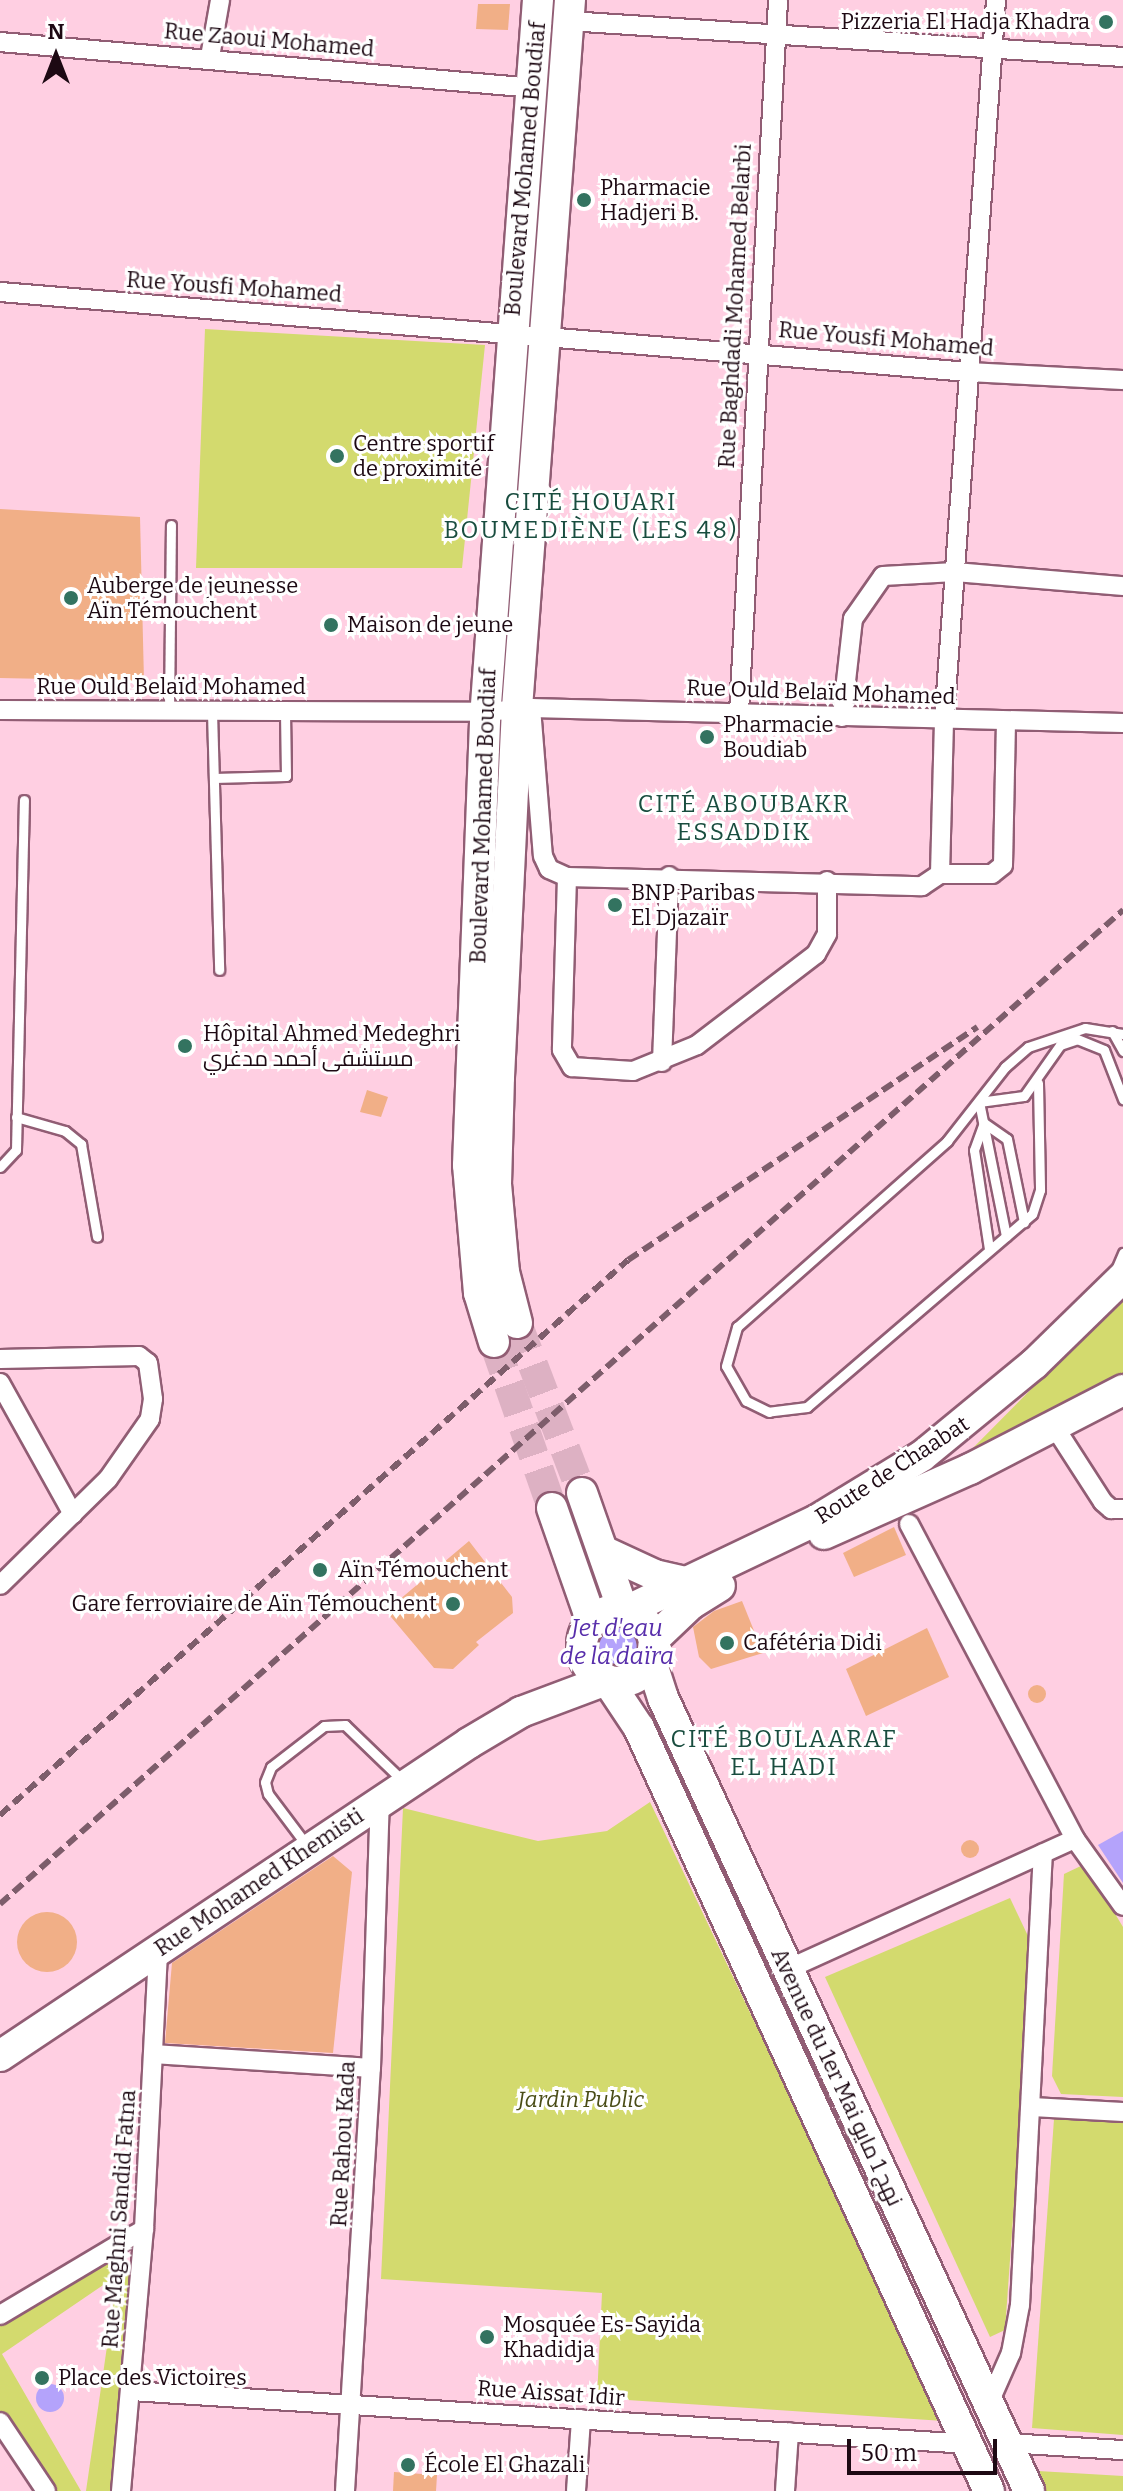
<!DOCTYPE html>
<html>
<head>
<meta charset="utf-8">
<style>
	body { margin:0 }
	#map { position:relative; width:1123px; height:2491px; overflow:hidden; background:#ffcfe2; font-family:Bitter,Cairo,serif }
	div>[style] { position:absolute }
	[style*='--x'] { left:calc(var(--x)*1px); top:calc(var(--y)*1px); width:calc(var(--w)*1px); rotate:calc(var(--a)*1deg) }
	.green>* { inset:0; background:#d3da6e }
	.water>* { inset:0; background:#b4a3fb }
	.round { border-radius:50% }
	.building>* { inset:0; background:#f1af87 }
	.primary-tunnel>* { height:30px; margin-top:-15px; transform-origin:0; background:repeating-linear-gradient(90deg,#ddb1c3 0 30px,transparent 0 45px) }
	.roads { filter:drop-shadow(2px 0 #915d74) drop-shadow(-2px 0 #915d74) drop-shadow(0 2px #915d74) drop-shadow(0 -2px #915d74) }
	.lane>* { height:9px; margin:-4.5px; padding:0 4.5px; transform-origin:4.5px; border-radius:4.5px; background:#fff }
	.street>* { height:18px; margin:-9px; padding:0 9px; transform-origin:9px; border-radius:9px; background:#fff }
	.primary>* { height:30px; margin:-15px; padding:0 15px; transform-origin:15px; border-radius:15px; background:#fff }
	.primary>.ring { margin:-15px; padding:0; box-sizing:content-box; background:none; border:30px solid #fff; border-radius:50% }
	.rail>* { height:6px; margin-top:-3px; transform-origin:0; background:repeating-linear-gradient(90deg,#7d5d6b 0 12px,transparent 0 18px) }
	.dots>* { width:22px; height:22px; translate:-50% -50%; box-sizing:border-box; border:4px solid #fff; border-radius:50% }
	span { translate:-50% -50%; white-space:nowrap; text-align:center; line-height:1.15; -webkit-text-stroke:6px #fff; paint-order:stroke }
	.poi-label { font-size:22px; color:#1d0913 }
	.right { translate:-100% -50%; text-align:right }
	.left { translate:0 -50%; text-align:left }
	.street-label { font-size:22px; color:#1d0913 }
	.park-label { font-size:22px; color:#4a4d17; font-style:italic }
	.neighbourhood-label { font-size:24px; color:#194d3f; letter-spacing:2px }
	.water-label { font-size:24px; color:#582eab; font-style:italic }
	.north { position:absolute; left:16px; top:16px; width:80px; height:80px; -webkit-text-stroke:6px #fff; paint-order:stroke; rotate:0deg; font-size:22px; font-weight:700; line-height:32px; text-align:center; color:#1d0913 }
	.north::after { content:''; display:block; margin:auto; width:28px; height:36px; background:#1d0913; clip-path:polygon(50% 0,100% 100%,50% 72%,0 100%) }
	.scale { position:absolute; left:847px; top:2439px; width:150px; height:36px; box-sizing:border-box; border:4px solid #1d0913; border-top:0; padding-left:10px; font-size:24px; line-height:28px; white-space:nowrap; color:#1d0913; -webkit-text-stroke:6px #fff; paint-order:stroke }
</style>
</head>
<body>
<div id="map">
	<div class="green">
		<i style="clip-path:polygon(205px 329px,485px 345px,462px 568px,196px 568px)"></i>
		<i style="clip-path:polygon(1123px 1292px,1123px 1376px,963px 1458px,1055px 1365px)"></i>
		<i style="clip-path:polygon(650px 1802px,944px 2421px,597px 2398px,602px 2293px,381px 2279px,403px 1808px,538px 1841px,607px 1831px)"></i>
		<i style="clip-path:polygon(1085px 1864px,1123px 1927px,1123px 2097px,1061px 2094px,1052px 2076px,1064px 1874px)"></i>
		<i style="clip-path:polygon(1010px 1898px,1028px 1936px,1021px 2105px,1005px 2330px,990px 2337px,825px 1977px)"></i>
		<i style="clip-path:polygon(1054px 2119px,1123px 2123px,1123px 2435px,1032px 2428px)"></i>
		<i style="clip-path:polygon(115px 2250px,119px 2255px,115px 2277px,2px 2354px,81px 2491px,54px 2491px,0 2412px,0 2320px)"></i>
		<i style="clip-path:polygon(120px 2257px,130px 2265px,114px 2491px,86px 2491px)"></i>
		<i style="clip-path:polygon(1038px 2471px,1123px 2476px,1123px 2491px,1035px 2491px)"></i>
	</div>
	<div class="water">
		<i class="round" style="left:591px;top:1616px;width:52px;height:52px"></i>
		<i style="clip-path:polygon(1123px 1831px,1123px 1883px,1098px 1845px)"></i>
		<i class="round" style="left:36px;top:2384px;width:28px;height:28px"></i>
	</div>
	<div class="building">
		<i style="clip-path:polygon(478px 4px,510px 4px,508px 30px,476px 29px)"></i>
		<i style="clip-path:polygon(0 509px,140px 517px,144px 681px,0 678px)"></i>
		<i style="clip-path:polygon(367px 1090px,388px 1097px,381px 1117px,360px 1112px)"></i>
		<i style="clip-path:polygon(894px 1527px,906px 1555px,854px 1577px,843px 1553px)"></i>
		<i style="clip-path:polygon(469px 1541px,512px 1597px,513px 1613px,476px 1642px,479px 1645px,453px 1669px,434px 1668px,386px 1611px)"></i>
		<i style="clip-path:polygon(742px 1601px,763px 1653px,711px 1669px,699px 1657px,693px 1627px,714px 1611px)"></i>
		<i style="clip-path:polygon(927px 1628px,949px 1677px,866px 1716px,846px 1669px)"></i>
		<i class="round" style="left:1028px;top:1685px;width:18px;height:18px"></i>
		<i class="round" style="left:961px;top:1840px;width:18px;height:18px"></i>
		<i style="clip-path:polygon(333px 1856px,352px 1872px,333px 2053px,165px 2043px,172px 1963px)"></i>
		<i class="round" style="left:17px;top:1912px;width:60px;height:60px"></i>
		<i style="clip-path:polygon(394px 2472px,437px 2475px,436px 2491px,393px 2491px)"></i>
	</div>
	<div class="primary-tunnel">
		<i style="--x:517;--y:1323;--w:182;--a:69.1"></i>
		<i style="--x:494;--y:1342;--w:176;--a:70.7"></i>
	</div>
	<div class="roads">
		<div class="lane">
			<i style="--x:169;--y:712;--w:187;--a:-89.4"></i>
			<i style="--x:212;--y:712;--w:258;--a:88.4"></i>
			<i style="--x:214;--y:778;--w:72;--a:-1.6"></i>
			<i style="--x:286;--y:776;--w:63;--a:-90.9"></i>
			<i style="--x:1112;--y:1031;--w:23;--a:61"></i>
			<i style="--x:1038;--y:1083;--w:107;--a:88.9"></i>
			<i style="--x:1040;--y:1190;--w:25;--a:108"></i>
			<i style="--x:1032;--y:1214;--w:296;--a:139.4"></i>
			<i style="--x:807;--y:1407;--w:38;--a:173"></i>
			<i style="--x:769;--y:1412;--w:25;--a:-154"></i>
			<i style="--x:746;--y:1401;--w:40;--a:-119.7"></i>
			<i style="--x:726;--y:1366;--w:41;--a:-74.2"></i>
			<i style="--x:737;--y:1327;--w:281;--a:-41.5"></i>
			<i style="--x:947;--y:1141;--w:94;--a:-51.9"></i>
			<i style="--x:1005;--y:1067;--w:30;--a:-41"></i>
			<i style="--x:1028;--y:1047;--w:60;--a:-18.4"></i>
			<i style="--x:1085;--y:1028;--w:38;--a:9"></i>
			<i style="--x:979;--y:1102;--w:45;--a:-7.6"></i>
			<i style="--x:1024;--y:1096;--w:62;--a:-54.8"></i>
			<i style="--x:1060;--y:1045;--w:18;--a:-19"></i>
			<i style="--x:1077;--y:1039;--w:29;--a:22"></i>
			<i style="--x:1104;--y:1050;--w:53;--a:68.8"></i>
			<i style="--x:979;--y:1102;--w:137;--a:78.6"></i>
			<i style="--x:16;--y:1117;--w:51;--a:15.9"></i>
			<i style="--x:65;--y:1131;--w:21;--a:39"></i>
			<i style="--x:81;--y:1144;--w:94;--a:80.2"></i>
			<i style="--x:0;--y:1167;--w:23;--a:-47"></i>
			<i style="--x:16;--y:1150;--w:350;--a:-88.7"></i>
			<i style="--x:989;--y:1249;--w:100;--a:-98.6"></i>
			<i style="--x:974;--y:1150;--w:29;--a:-70"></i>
			<i style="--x:984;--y:1123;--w:28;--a:35"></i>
			<i style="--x:1007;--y:1139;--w:85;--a:78.4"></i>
			<i style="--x:1115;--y:1272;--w:21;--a:-67"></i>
			<i style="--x:308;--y:1847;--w:66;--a:-127"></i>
			<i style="--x:268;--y:1794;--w:12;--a:-104"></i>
			<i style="--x:265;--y:1782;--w:16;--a:-68"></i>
			<i style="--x:271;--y:1767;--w:67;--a:-37.7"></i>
			<i style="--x:324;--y:1726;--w:21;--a:-3"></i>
			<i style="--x:345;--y:1725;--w:81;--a:44"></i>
		</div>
		<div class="street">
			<i style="--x:568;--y:21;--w:556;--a:3.71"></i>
			<i style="--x:0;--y:42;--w:536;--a:4.92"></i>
			<i style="--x:210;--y:57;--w:58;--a:-80"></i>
			<i style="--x:0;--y:292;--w:971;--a:4.72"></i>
			<i style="--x:968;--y:372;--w:155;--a:3"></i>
			<i style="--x:531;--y:708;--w:148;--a:85.4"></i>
			<i style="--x:543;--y:856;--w:14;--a:65"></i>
			<i style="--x:549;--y:869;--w:20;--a:24"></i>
			<i style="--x:567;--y:877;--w:173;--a:91.7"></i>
			<i style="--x:562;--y:1050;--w:20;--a:60"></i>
			<i style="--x:572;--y:1067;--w:61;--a:3.8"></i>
			<i style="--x:633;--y:1071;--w:69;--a:-22.1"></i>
			<i style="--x:697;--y:1045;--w:150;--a:-37.4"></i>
			<i style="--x:816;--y:954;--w:23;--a:-61"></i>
			<i style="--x:827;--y:934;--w:53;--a:-90"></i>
			<i style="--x:0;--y:710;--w:486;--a:0.2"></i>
			<i style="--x:486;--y:712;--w:45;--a:-5.1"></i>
			<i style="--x:531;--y:708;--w:592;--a:1.45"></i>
			<i style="--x:739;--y:712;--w:713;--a:-86.86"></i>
			<i style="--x:842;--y:717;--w:99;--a:-83.6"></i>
			<i style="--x:853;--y:619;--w:52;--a:-55.1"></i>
			<i style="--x:883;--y:576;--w:72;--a:-3.2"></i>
			<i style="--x:955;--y:572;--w:169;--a:4.8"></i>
			<i style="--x:940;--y:874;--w:152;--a:-88.5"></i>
			<i style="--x:944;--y:722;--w:724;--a:-85.88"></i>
			<i style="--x:567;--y:877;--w:355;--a:1.5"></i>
			<i style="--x:922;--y:886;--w:22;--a:-34"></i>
			<i style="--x:940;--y:874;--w:52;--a:0"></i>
			<i style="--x:992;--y:874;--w:14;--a:-39"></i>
			<i style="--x:1003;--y:865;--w:142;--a:-88.8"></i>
			<i style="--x:662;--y:1062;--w:186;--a:-87.8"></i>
			<i style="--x:0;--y:1359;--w:139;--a:-1.2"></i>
			<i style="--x:139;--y:1356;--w:11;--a:38"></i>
			<i style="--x:148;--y:1363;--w:36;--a:82"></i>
			<i style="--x:153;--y:1399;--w:20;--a:99"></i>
			<i style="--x:150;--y:1419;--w:73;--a:125"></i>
			<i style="--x:108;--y:1479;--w:151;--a:135.5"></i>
			<i style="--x:0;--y:1383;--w:150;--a:60.9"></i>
			<i style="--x:1054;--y:1426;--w:90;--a:57.2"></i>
			<i style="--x:1103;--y:1502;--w:11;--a:41"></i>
			<i style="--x:1111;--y:1509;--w:12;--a:0"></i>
			<i style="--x:909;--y:1524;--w:356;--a:62.2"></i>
			<i style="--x:1075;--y:1839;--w:82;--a:54.4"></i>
			<i style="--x:788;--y:1969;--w:315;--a:-24.4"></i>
			<i style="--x:154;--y:2054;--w:217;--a:3.7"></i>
			<i style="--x:1032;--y:2107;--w:91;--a:3.1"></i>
			<i style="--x:0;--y:2315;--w:168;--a:-30.8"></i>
			<i style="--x:131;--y:2391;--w:839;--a:3.62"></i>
			<i style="--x:989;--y:2403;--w:55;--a:-66.3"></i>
			<i style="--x:1011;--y:2353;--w:49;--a:-79.4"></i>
			<i style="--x:1020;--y:2305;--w:452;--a:-87.1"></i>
			<i style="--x:0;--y:2422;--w:83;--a:56.3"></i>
			<i style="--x:1007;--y:2443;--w:116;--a:3.5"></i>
			<i style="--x:121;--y:2491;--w:263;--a:-85"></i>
			<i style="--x:144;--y:2229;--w:279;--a:-87.1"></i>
			<i style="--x:345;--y:2491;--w:424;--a:-86.5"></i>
			<i style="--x:371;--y:2068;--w:268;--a:-88.1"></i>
			<i style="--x:576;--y:2491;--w:72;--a:-86"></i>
			<i style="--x:785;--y:2491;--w:59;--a:-86.1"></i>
		</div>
		<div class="primary">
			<i style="--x:517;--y:1323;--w:53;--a:-104.3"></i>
			<i style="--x:504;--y:1272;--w:88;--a:-95.2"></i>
			<i style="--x:496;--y:1184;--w:107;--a:-88.4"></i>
			<i style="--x:499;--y:1077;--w:369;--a:-87.2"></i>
			<i style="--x:517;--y:708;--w:710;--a:-85.72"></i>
			<i style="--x:494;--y:1342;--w:51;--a:-107"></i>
			<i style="--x:479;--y:1293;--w:128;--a:-94.9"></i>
			<i style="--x:468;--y:1165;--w:447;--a:-87.8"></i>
			<i style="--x:485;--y:718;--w:720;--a:-85.78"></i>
			<i style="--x:582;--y:1493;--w:124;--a:70.7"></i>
			<i style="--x:552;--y:1508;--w:121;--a:70.7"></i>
			<i style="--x:824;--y:1534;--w:160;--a:-24"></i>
			<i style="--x:970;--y:1469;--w:172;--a:-27.3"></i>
			<i style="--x:607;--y:1553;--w:53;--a:24.6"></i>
			<i style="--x:655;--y:1575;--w:35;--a:13"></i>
			<i class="ring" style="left:582px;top:1610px;width:42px;height:42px"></i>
			<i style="--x:626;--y:1611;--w:212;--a:-25.5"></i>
			<i style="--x:817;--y:1520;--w:123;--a:-31.4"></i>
			<i style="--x:922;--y:1456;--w:145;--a:-39.4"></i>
			<i style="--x:1034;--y:1364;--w:124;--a:-44.3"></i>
			<i style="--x:654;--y:1639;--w:51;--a:-43.4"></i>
			<i style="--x:691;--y:1604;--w:34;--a:-32"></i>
			<i style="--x:651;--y:1661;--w:39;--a:72"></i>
			<i style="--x:663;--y:1698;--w:873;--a:65.22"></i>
			<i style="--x:607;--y:1680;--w:58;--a:56.3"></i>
			<i style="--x:639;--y:1728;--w:839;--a:65.36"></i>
			<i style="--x:0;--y:2056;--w:564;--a:-33.72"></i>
			<i style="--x:469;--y:1743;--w:61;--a:-30.8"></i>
			<i style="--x:521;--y:1712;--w:91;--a:-20.6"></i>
		</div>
	</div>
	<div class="rail">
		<i style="--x:0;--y:1815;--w:838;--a:-41.47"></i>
		<i style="--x:628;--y:1260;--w:420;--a:-33.7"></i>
		<i style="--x:0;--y:1904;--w:1500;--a:-41.51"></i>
	</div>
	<div class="dots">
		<i style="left:1106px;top:22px;background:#337360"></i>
		<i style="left:584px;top:200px;background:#337360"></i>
		<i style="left:337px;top:456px;background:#337360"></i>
		<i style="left:71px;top:598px;background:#337360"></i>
		<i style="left:331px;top:625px;background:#337360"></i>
		<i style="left:707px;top:737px;background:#337360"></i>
		<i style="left:615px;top:905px;background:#337360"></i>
		<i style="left:185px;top:1046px;background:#337360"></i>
		<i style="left:320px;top:1570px;background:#337360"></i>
		<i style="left:453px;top:1604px;background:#337360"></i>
		<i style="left:727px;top:1643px;background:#337360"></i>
		<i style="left:487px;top:2337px;background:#337360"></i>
		<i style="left:42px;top:2378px;background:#337360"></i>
		<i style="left:408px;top:2465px;background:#337360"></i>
	</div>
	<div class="poi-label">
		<span class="right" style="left:1090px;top:22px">Pizzeria El Hadja Khadra</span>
		<span class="left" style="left:600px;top:200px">Pharmacie<br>Hadjeri B.</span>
		<span class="left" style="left:353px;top:456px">Centre sportif<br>de proximité</span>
		<span class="left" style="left:87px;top:598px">Auberge de jeunesse<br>Aïn Témouchent</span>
		<span class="left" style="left:347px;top:625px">Maison de jeune</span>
		<span class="left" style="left:723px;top:737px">Pharmacie<br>Boudiab</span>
		<span class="left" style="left:631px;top:905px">BNP Paribas<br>El Djazaïr</span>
		<span class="left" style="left:203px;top:1046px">Hôpital Ahmed Medeghri<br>مستشفى أحمد مدغري</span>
		<span class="left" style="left:338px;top:1570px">Aïn Témouchent</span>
		<span class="right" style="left:437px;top:1604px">Gare ferroviaire de Aïn Témouchent</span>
		<span class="left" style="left:743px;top:1643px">Cafétéria Didi</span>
		<span class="left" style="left:503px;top:2337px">Mosquée Es-Sayida<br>Khadidja</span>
		<span class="left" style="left:58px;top:2378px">Place des Victoires</span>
		<span class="left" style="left:424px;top:2465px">École El Ghazali</span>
	</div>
	<div class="street-label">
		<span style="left:269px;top:40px;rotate:5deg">Rue Zaoui Mohamed</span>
		<span style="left:525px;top:169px;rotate:-85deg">Boulevard Mohamed Boudiaf</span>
		<span style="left:234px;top:287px;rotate:4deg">Rue Yousfi Mohamed</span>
		<span style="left:735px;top:306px;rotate:-87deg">Rue Baghdadi Mohamed Belarbi</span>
		<span style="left:886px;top:339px;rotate:5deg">Rue Yousfi Mohamed</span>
		<span style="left:171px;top:687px">Rue Ould Belaïd Mohamed</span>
		<span style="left:821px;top:692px;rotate:2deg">Rue Ould Belaïd Mohamed</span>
		<span style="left:483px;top:816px;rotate:-88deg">Boulevard Mohamed Boudiaf</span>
		<span style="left:892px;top:1470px;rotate:-33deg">Route de Chaabat</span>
		<span style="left:259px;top:1882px;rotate:-34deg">Rue Mohamed Khemisti</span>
		<span style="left:837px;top:2077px;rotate:65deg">Avenue du 1er Mai نهج 1 مايو</span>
		<span style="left:343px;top:2144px;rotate:-87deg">Rue Rahou Kada</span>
		<span style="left:119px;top:2219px;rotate:-86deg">Rue Maghni Sandid Fatna</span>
		<span style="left:551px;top:2393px;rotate:4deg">Rue Aissat Idir</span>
	</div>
	<div class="park-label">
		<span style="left:581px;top:2100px">Jardin Public</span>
	</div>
	<div class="neighbourhood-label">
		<span style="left:591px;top:517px">CITÉ HOUARI<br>BOUMEDIÈNE (LES 48)</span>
		<span style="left:744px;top:819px">CITÉ ABOUBAKR<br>ESSADDIK</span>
		<span style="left:784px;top:1754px">CITÉ BOULAARAF<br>EL HADI</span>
	</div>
	<div class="water-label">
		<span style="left:617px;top:1643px">Jet d'eau<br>de la daïra</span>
	</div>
	<div class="north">N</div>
	<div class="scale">50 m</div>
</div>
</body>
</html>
